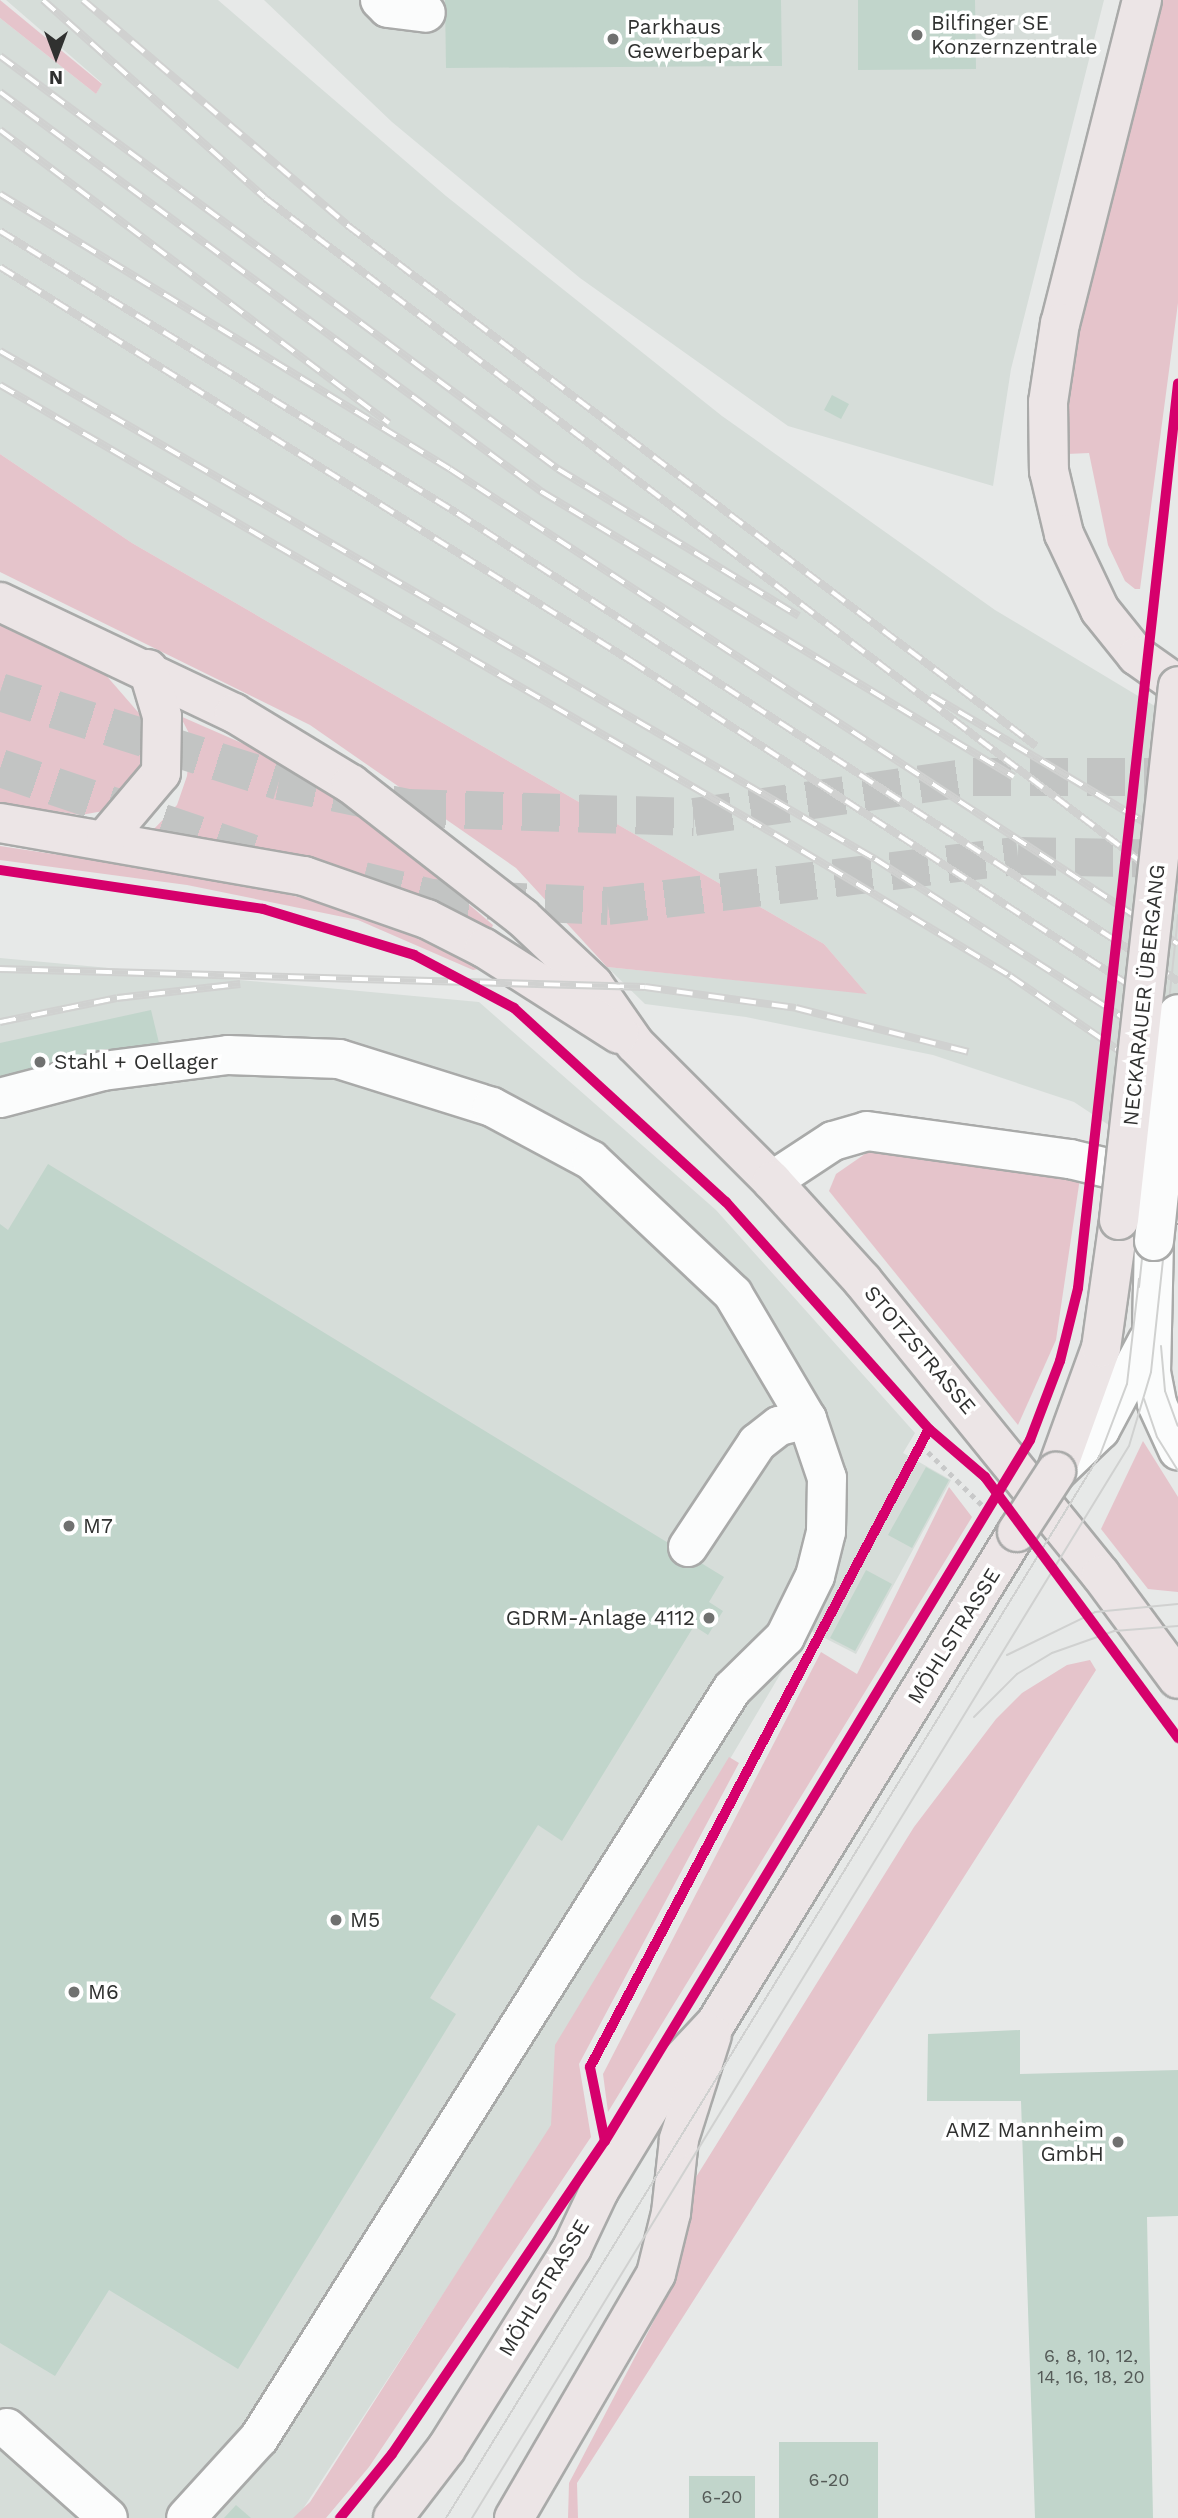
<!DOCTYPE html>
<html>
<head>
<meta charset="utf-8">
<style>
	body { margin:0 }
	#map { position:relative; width:1178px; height:2518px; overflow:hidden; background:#e7e9e8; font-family:"Work Sans",sans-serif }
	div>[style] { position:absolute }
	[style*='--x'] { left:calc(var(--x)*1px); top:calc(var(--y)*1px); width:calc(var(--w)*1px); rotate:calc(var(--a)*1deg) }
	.built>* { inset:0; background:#d6ddd9 }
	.green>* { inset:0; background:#e5c4cb }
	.building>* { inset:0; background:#c1d5cb }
	.major-tunnel>* { height:38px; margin-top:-19px; transform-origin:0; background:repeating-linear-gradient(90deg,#c2c4c3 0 38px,transparent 0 57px) }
	.path>* { height:4.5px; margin-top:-2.25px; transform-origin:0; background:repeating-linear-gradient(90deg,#c8c9c9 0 5px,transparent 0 10px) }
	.roads { filter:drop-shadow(2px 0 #a9aaa9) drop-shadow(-2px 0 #a9aaa9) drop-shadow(0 2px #a9aaa9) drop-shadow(0 -2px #a9aaa9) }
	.minor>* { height:38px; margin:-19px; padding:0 19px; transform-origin:19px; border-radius:19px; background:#fbfcfc }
	.major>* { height:38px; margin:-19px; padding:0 19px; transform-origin:19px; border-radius:19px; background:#ece5e6 }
	.tram>* { height:2px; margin:-1px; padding:0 1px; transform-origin:1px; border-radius:1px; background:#d0d1d0 }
	.rail>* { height:8px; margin-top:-4px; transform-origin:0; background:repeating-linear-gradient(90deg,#fff 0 16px,#d0d1d0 0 32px); box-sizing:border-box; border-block:2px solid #d0d1d0 }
	.bridges { filter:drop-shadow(2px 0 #a9aaa9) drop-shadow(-2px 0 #a9aaa9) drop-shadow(0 2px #a9aaa9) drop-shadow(0 -2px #a9aaa9) }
	.minor-bridge>* { height:38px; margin:-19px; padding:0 19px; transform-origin:19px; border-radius:19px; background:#fbfcfc }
	.major-bridge>* { height:38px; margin:-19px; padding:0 19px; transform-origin:19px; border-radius:19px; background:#ece5e6 }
	.cycleway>* { height:10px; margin:-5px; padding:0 5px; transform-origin:5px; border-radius:5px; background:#d6006c }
	.dots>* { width:19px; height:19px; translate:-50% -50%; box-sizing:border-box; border:4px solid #fff; border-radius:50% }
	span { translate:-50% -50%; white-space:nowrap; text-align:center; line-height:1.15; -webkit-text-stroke:7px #fff; paint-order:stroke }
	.number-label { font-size:18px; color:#545a57 }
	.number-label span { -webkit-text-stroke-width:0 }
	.poi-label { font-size:21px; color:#303130 }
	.left { translate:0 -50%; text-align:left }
	.right { translate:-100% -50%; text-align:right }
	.street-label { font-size:21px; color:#303130 }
	.north { position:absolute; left:21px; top:21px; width:70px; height:70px; -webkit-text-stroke:5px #fff; paint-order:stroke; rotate:180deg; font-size:19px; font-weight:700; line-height:28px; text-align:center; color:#303130 }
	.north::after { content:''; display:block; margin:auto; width:24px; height:32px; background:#303130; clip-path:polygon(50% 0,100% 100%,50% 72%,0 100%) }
</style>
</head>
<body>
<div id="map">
	<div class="built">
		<i style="clip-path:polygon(6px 0,218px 0,446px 196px,722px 416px,995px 610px,1178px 720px,1178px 1171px,1074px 1102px,933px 1055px,746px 1017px,645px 1004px,607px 967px,866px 993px,824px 944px,132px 543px,0 454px,0 18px,96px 94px,102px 83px)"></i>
		<i style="clip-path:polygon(264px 0,1104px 0,1011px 369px,993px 486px,788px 426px,580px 278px,392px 122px)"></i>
		<i style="clip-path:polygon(0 958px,479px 1002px,716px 1210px,915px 1433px,903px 1453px,951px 1480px,856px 1654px,807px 1629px,560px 2046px,553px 2126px,297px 2518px,0 2518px)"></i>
	</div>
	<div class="green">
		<i style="clip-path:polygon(0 0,102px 84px,96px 94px,0 18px)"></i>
		<i style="clip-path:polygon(1160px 0,1178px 0,1178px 303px,1140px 589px,1135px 589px,1125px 581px,1108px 545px,1089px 453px,1067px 454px,1066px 430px,1077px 333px)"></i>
		<i style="clip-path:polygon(0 454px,132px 543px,824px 944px,867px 994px,607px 967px,516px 868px,310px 725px,0 572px)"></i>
		<i style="clip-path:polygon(0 621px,98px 666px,144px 719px,148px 752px,136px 784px,109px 810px,81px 815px,0 803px)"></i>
		<i style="clip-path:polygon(180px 716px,283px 761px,397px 843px,493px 925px,491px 930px,399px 887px,297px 856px,152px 831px,177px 805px,187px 776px,191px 737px)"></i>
		<i style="clip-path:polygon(0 846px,238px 882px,322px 903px,405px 928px,489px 967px,473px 970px,358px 920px,187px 885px,0 860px)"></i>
		<i style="clip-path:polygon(875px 1147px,1080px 1178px,1056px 1340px,1018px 1425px,829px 1191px,836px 1174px)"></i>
		<i style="clip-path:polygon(1143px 1441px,1178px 1497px,1178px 1592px,1148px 1589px,1101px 1529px)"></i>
		<i style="clip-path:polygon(949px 1487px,972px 1517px,608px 2112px,603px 2074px,821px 1652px,857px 1674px)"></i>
		<i style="clip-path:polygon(1090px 1660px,1096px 1670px,577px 2483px,578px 2518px,568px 2518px,569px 2483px,669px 2292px,688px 2190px,914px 1827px,996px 1719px,1022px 1693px,1067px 1665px)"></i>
		<i style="clip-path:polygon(729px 1757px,739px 1763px,579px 2064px,591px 2137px,369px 2467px,326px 2518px,293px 2518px,310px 2502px,551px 2125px,555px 2045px)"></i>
	</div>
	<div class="building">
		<i style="clip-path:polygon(445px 0,781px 0,782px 66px,446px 68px)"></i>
		<i style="clip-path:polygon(858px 0,975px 0,976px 69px,858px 70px)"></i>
		<i style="clip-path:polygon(832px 395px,849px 404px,841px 419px,824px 410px)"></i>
		<i style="clip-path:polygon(151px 1010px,159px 1043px,0 1080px,0 1043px)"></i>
		<i style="clip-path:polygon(48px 1164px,724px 1577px,709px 1602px,723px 1611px,708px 1635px,694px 1626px,562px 1841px,538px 1825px,430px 1998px,456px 2014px,238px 2369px,109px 2290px,55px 2376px,0 2343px,0 1224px,8px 1230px)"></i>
		<i style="clip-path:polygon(926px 1467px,949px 1480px,912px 1548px,888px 1535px)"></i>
		<i style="clip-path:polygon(866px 1570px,892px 1584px,855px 1651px,830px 1638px)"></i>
		<i style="clip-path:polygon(1020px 2030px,1020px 2074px,1178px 2070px,1178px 2216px,1147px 2217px,1153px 2518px,1035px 2518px,1021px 2101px,927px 2101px,928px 2034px)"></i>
		<i style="clip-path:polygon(779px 2442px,878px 2442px,878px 2518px,779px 2518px)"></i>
		<i style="clip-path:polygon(689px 2476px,755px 2476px,755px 2518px,689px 2518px)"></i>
		<i style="clip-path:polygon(236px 2505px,251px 2518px,224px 2518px)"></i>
	</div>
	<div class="major-tunnel">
		<i style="--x:0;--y:692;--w:293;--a:17.7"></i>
		<i style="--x:279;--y:781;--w:132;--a:11.8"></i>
		<i style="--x:408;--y:808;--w:286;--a:1.8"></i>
		<i style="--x:694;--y:817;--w:282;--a:-8.2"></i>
		<i style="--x:973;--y:777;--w:205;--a:0"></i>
		<i style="--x:0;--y:768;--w:278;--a:18.7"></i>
		<i style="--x:363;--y:881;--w:70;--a:14"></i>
		<i style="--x:431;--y:898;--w:177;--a:2.6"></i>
		<i style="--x:608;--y:906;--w:413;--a:-7"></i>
		<i style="--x:1018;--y:856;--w:160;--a:1.1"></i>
	</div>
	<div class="path">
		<i style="--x:921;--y:1445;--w:87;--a:44.5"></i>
	</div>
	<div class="roads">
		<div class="minor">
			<i style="--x:380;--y:0;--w:11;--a:45"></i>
			<i style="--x:388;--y:8;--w:38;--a:7"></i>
			<i style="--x:0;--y:1098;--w:106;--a:-14.7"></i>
			<i style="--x:103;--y:1071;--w:126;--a:-7.3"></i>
			<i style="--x:228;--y:1055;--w:111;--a:2.1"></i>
			<i style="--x:339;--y:1059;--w:160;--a:17.4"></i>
			<i style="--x:492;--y:1107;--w:112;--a:28.2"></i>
			<i style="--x:591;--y:1160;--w:195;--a:43.3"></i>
			<i style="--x:733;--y:1294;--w:145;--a:59.4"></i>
			<i style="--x:807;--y:1419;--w:62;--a:71.3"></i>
			<i style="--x:827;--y:1478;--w:54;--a:91.1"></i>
			<i style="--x:826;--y:1532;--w:45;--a:104"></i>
			<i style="--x:815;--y:1576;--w:68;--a:116.2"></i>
			<i style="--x:785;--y:1637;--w:74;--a:135.5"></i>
			<i style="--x:732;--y:1689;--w:886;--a:122.27"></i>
			<i style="--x:259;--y:2438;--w:108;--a:132.4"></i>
			<i style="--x:772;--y:1181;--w:73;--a:-33.3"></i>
			<i style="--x:833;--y:1141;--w:35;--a:-16"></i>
			<i style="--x:867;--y:1131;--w:205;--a:7.9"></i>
			<i style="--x:1070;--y:1159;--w:68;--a:13.6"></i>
			<i style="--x:1136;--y:1175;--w:51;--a:34.6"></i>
			<i style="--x:1154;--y:1241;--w:131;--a:91.3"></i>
			<i style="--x:1151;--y:1372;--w:33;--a:79"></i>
			<i style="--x:1157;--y:1404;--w:51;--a:65.5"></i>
			<i style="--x:1056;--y:1472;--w:61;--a:-43.7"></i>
			<i style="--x:1100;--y:1430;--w:100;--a:-61.9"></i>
			<i style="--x:688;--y:1547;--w:125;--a:-56.4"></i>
			<i style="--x:757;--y:1443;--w:28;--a:-38"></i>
			<i style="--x:779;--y:1426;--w:29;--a:-14"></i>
			<i style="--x:7;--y:2428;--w:135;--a:41.7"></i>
		</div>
		<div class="major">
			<i style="--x:1142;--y:0;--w:333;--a:104.2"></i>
			<i style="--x:1060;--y:323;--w:80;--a:98.6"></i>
			<i style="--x:1048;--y:402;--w:69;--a:89.2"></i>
			<i style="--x:1049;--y:471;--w:65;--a:76.6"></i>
			<i style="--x:1064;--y:534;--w:84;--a:64.7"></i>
			<i style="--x:1100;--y:610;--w:59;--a:51.2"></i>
			<i style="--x:1137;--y:656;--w:50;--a:35.3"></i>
			<i style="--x:0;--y:602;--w:259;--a:25.4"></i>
			<i style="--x:234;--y:713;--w:137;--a:31.3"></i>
			<i style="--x:351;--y:784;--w:217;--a:37.9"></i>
			<i style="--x:522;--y:917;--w:98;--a:43.3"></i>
			<i style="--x:593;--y:984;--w:73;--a:55"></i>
			<i style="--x:635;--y:1044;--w:194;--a:45"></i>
			<i style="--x:772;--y:1181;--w:134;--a:47.7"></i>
			<i style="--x:862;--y:1280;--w:380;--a:51"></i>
			<i style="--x:1101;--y:1575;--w:129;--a:53.5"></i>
			<i style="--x:0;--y:823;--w:309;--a:9.9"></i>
			<i style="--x:304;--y:876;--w:130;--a:19.3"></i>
			<i style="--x:427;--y:919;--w:64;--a:27"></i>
			<i style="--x:484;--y:948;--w:160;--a:32.5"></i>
			<i style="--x:106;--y:838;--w:85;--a:-49.8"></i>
			<i style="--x:161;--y:773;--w:57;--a:-89"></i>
			<i style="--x:162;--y:716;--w:49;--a:-106.6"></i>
			<i style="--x:1056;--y:1472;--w:132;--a:-70.1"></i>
			<i style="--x:1101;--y:1348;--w:129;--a:-82"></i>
			<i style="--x:393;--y:2518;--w:87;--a:-52.5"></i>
			<i style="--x:446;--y:2449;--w:237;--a:-57.9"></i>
			<i style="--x:572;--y:2248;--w:63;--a:-64.7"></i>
			<i style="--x:599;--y:2191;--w:143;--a:-58.8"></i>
			<i style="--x:673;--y:2069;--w:63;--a:-46.9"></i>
			<i style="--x:716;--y:2023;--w:576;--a:-58.49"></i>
			<i style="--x:514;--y:2518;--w:282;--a:-59.8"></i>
			<i style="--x:656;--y:2274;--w:63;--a:-76.2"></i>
			<i style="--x:671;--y:2213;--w:74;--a:-83.8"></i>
			<i style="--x:679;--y:2139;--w:109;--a:-72.4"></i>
		</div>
	</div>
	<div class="tram">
		<i style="--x:1139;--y:1287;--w:374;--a:-84"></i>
		<i style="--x:1161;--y:1346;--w:45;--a:84.9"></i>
		<i style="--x:1165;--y:1391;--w:37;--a:70"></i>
		<i style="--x:1144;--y:1399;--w:40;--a:71.1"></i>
		<i style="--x:1157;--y:1437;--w:40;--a:58"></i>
		<i style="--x:1007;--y:1655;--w:98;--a:-26"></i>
		<i style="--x:1095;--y:1612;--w:83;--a:-5.5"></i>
		<i style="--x:974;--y:1717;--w:61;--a:-45"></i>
		<i style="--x:1017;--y:1674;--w:41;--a:-31"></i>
		<i style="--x:1052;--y:1653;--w:66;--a:-19.5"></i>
		<i style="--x:1114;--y:1631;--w:64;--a:-4.5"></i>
		<i style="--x:446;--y:2518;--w:1248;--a:-58.4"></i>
		<i style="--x:1100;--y:1455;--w:76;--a:-69.2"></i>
		<i style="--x:1127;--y:1384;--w:106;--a:-83.5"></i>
		<i style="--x:472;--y:2518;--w:1257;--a:-58.5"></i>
		<i style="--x:1129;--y:1446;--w:77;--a:-73.4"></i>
		<i style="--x:1151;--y:1372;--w:254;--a:-83.9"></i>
	</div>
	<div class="rail">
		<i style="--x:43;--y:0;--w:297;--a:41.7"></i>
		<i style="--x:265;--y:198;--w:1146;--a:37.16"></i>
		<i style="--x:83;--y:0;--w:347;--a:40.4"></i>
		<i style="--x:347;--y:225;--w:864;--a:37.1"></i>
		<i style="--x:0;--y:56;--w:694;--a:36.51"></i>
		<i style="--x:558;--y:469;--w:282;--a:31.4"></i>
		<i style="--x:0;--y:92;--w:674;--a:36.43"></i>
		<i style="--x:542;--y:492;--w:551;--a:31.12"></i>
		<i style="--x:0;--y:130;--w:487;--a:37"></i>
		<i style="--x:0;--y:194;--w:527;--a:31.43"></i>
		<i style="--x:450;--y:469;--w:869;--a:33.12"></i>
		<i style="--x:0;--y:231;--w:537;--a:31.68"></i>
		<i style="--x:457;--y:513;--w:860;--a:32.99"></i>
		<i style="--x:0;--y:267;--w:744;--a:31.98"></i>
		<i style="--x:631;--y:661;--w:653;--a:33.06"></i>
		<i style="--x:0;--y:351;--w:1012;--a:30.14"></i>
		<i style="--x:875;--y:859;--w:360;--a:32.6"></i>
		<i style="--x:0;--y:385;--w:895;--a:30.12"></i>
		<i style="--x:774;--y:834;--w:275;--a:31"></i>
		<i style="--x:1010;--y:976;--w:204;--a:34.4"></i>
		<i style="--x:931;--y:695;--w:287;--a:30.8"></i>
		<i style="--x:1143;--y:853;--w:41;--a:32.2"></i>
		<i style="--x:0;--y:969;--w:645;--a:1.6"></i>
		<i style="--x:645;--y:987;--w:152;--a:7.9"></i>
		<i style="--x:796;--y:1008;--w:178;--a:14.3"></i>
		<i style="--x:0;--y:1022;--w:119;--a:-11.6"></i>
		<i style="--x:117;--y:998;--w:124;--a:-6.5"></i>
	</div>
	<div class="bridges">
		<div class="minor-bridge">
			<i style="--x:1154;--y:1241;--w:228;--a:-84"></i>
		</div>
		<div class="major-bridge">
			<i style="--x:1119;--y:1220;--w:537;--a:-83.7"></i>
			<i style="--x:1017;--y:1532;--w:72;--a:-57"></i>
		</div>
	</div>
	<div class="cycleway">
		<i style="--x:0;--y:870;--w:266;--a:8.4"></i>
		<i style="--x:263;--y:909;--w:158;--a:16.9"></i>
		<i style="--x:414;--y:955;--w:113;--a:27.9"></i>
		<i style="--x:514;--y:1008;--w:287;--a:42.5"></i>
		<i style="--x:726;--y:1202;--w:305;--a:48.2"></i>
		<i style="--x:929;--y:1429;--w:74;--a:40.6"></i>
		<i style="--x:985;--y:1477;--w:325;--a:53.5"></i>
		<i style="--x:605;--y:2141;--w:76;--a:-101.5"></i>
		<i style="--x:590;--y:2067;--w:722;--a:-62.02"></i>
		<i style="--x:340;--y:2518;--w:82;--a:-50.9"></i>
		<i style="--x:392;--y:2454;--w:379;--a:-55.8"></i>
		<i style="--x:605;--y:2141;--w:820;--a:-58.77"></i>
		<i style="--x:1030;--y:1440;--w:85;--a:-69.2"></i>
		<i style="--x:1060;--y:1361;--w:75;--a:-76.1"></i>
		<i style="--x:1078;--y:1288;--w:910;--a:-83.69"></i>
	</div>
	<div class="dots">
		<i style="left:917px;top:35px;background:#707170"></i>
		<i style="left:613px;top:39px;background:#707170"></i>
		<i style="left:40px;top:1062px;background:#707170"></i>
		<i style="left:69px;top:1526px;background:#707170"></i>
		<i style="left:709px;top:1618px;background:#707170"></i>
		<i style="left:336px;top:1920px;background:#707170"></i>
		<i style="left:74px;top:1992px;background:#707170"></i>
		<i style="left:1118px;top:2142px;background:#707170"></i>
	</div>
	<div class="number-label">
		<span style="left:1091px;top:2367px">6, 8, 10, 12,<br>14, 16, 18, 20</span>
		<span style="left:829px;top:2480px">6-20</span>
		<span style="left:722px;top:2497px">6-20</span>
	</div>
	<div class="poi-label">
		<span class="left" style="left:931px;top:35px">Bilfinger SE<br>Konzernzentrale</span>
		<span class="left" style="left:627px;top:39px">Parkhaus<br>Gewerbepark</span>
		<span class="left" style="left:54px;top:1062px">Stahl + Oellager</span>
		<span class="left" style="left:83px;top:1526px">M7</span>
		<span class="right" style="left:695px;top:1618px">GDRM-Anlage 4112</span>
		<span class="left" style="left:350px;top:1920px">M5</span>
		<span class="left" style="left:88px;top:1992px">M6</span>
		<span class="right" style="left:1104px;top:2142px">AMZ Mannheim<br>GmbH</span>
	</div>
	<div class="street-label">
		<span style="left:1144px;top:995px;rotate:-84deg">NECKARAUER ÜBERGANG</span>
		<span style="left:920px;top:1350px;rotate:50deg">STOTZSTRASSE</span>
		<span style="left:954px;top:1636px;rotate:-58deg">MÖHLSTRASSE</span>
		<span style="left:544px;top:2288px;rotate:-59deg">MÖHLSTRASSE</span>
	</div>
	<div class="north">N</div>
</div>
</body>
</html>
